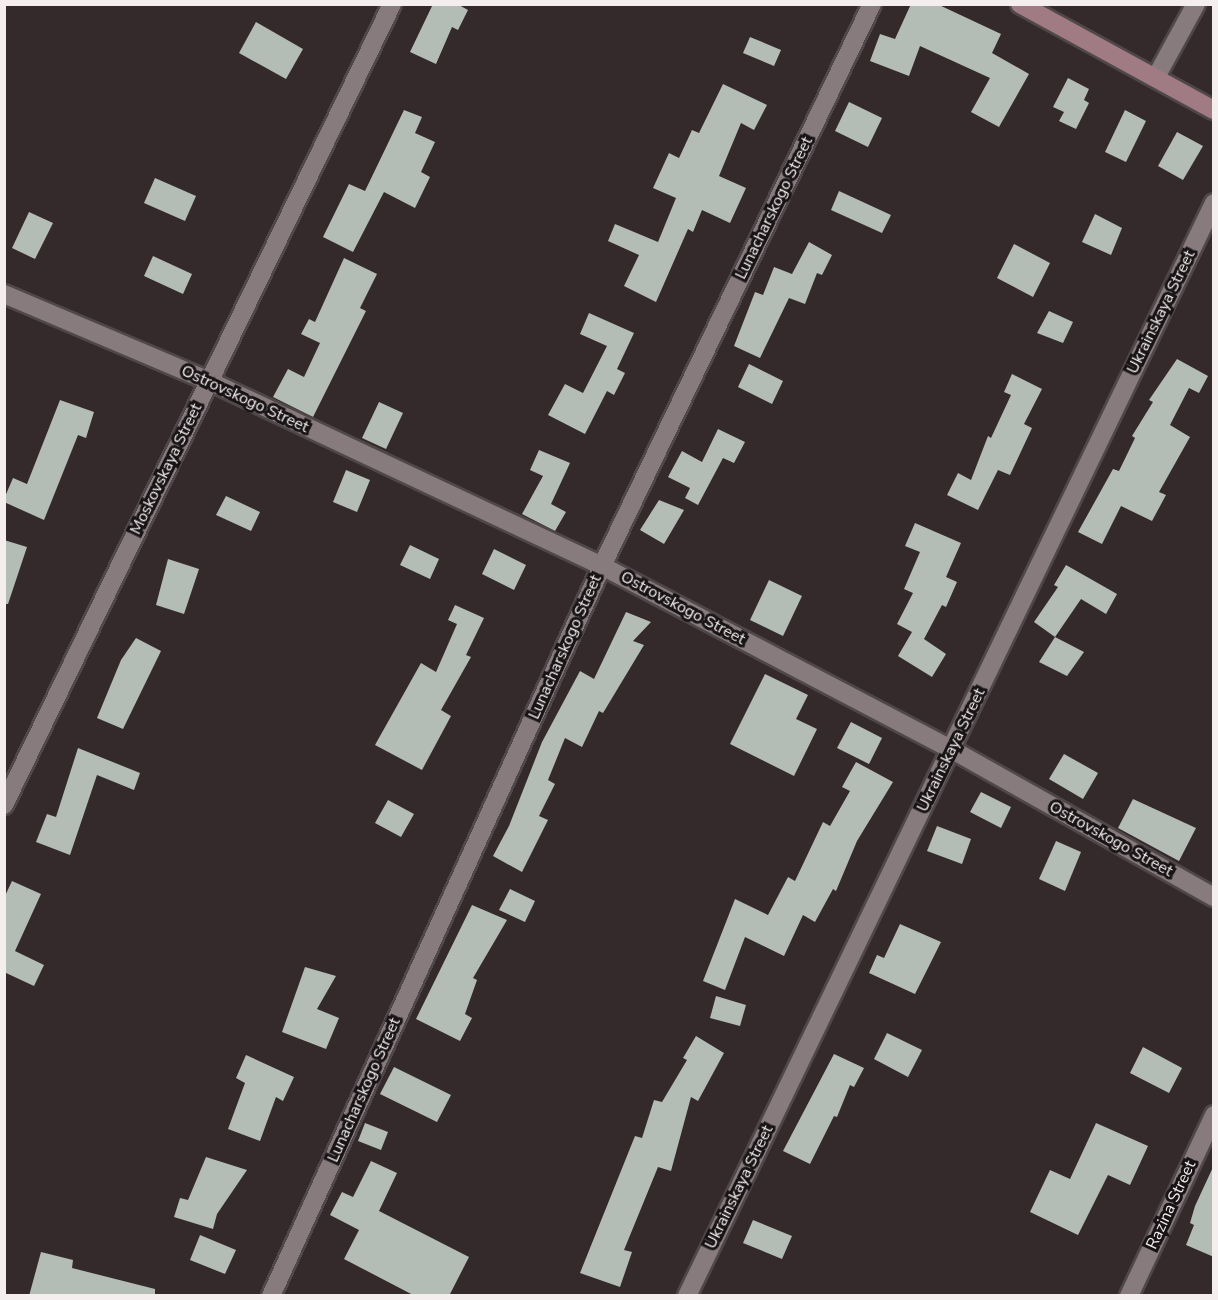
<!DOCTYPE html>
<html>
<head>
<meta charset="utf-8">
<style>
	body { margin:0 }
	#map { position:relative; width:1218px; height:1300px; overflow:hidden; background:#342a2c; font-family:"Nunito Sans",sans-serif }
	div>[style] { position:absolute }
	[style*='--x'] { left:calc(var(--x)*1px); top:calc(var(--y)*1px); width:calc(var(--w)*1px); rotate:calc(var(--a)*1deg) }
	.building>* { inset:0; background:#b3bdb6 }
	.roads { filter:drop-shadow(2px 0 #4f4749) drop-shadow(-2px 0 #4f4749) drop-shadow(0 2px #4f4749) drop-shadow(0 -2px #4f4749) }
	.street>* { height:18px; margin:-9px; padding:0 9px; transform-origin:9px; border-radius:9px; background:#877b7d }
	.secondary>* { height:18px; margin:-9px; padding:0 9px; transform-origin:9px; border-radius:9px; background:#a17b84 }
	span { translate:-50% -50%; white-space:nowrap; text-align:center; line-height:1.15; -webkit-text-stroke:6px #181415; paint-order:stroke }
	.street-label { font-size:16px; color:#f5eeef }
	.frame { position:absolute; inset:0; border:6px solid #f5eeef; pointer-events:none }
</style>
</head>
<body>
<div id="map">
	<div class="building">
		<i style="clip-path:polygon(433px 4px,457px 4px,468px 10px,458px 30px,452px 27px,436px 64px,410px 52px)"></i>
		<i style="clip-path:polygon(911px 4px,937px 4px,1001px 34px,992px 53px,1029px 74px,999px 127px,971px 112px,990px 78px,920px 46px,909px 76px,870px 61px,880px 34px,895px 39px)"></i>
		<i style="clip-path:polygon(256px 22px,303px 49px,286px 79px,239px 53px)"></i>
		<i style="clip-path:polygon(750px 37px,781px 50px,774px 66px,743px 53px)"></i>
		<i style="clip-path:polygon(1068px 78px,1089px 89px,1084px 100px,1089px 103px,1076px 129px,1059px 121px,1064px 112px,1053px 107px)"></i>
		<i style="clip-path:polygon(723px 84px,767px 105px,754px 130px,741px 123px,719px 176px,746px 188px,730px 223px,702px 210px,693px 232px,688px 229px,656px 302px,624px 286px,639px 255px,608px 241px,615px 224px,658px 242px,676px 198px,653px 188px,669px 153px,679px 158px,692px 130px,699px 133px)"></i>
		<i style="clip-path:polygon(849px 102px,882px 118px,868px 147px,835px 131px)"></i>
		<i style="clip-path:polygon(404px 110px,422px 117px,415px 133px,435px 142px,421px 172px,430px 177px,415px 208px,384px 192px,353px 252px,323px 237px,349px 184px,365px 191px)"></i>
		<i style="clip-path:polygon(1125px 110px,1146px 121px,1126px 162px,1105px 152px)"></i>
		<i style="clip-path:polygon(1177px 132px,1203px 146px,1183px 180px,1158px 166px)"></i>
		<i style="clip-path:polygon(155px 178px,196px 196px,185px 221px,144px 203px)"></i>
		<i style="clip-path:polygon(839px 191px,891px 215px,882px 233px,831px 210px)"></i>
		<i style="clip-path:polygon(29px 212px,53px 223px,35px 259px,12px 248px)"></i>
		<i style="clip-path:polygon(1095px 214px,1122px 228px,1111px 255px,1082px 242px)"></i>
		<i style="clip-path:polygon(809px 242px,832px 255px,822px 275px,817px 273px,805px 304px,789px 298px,760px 358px,734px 346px,755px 292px,763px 295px,774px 267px,792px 274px)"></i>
		<i style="clip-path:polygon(1014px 244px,1050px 263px,1033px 297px,997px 278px)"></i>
		<i style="clip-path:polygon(153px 256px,192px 274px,183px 294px,144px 276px)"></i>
		<i style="clip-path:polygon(344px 258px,377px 274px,360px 308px,366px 311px,313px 417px,273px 397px,288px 369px,304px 377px,320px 343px,301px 334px,309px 319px,315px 322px)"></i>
		<i style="clip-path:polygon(1049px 311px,1073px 322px,1063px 343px,1037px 333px)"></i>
		<i style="clip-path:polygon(589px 313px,634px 333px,617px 369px,625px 373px,614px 395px,607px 391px,585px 434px,548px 415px,565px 384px,583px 393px,607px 346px,580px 334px)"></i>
		<i style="clip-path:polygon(1177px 359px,1208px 376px,1199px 393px,1189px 388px,1170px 425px,1190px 437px,1159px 492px,1166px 495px,1152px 521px,1121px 506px,1102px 544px,1078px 532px,1113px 469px,1119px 471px,1135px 438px,1132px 436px,1153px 402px,1149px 400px)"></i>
		<i style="clip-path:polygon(749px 364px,783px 381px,772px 404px,738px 387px)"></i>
		<i style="clip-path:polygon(1012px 374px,1042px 389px,1024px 424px,1032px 428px,1010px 475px,998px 470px,978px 510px,947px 495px,958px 473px,971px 480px,988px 436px,991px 438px,1011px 395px,1004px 392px)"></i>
		<i style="clip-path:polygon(60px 400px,94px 412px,86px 438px,78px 435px,44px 520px,4px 502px,4px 499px,13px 478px,27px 484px)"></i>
		<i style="clip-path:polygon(379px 402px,403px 413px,386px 449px,362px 438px)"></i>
		<i style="clip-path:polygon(718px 429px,745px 442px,734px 463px,723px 458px,698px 505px,685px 498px,690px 488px,668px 477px,682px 451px,702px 462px)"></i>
		<i style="clip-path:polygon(539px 450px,570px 463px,551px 504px,566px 512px,555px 531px,522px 514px,543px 476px,530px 470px)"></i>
		<i style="clip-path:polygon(346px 470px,370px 480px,357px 512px,333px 502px)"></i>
		<i style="clip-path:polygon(226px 496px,260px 512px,251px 531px,216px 515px)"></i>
		<i style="clip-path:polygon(659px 500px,684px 510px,664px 544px,640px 530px)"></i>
		<i style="clip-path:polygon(915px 523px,961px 543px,946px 577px,957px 582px,946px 607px,942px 605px,924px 639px,946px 654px,932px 677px,898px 656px,912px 632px,897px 624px,913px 593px,904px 589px,920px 552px,905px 546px)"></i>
		<i style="clip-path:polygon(4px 540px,27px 547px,8px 604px,4px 604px)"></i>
		<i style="clip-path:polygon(410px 545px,439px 559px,430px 579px,400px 565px)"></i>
		<i style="clip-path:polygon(494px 549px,526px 565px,514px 590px,482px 574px)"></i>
		<i style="clip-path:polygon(168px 559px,199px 569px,184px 614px,156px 605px)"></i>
		<i style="clip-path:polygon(1066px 565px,1117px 594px,1106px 614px,1081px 599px,1055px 637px,1034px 622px,1058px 587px,1054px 585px)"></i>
		<i style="clip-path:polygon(769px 580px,802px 596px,783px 636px,750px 620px)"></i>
		<i style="clip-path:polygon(455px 605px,484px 618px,466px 655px,471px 657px,441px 710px,451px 716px,422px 770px,375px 745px,421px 663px,436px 672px,457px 624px,448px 620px)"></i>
		<i style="clip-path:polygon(626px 612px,651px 622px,633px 641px,644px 645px,603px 713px,599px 711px,582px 747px,565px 738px,548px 780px,555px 784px,539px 816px,548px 820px,522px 872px,493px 856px,509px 826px,542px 742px,580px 671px,594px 679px)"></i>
		<i style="clip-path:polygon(1055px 637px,1084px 652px,1067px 676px,1039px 662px)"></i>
		<i style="clip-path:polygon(136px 638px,161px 651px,123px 729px,97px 718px,121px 660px)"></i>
		<i style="clip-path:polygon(765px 674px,808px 695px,796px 719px,817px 729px,794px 776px,730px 744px)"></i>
		<i style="clip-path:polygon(851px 722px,882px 738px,869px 764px,837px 748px)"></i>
		<i style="clip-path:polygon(78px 748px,140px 773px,134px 790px,97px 775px,70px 855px,36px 842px,47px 814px,56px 817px)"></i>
		<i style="clip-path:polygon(1064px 754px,1098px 773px,1083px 799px,1049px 779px)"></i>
		<i style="clip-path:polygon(856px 762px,893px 782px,857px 841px,836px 891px,833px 889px,815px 922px,803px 915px,784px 956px,745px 937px,725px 990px,703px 981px,735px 899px,768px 915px,788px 877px,795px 881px,823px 822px,830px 826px,850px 791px,842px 787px)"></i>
		<i style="clip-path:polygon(981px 792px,1011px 807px,1001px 828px,970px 812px)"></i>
		<i style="clip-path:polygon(1133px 799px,1196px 828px,1179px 861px,1118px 828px)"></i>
		<i style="clip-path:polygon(388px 800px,414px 814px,401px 837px,375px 823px)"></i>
		<i style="clip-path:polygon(937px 826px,971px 839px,962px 864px,927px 851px)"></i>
		<i style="clip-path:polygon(1056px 841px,1081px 852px,1065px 891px,1039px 879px)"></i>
		<i style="clip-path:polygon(12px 881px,41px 894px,15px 951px,44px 965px,34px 986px,6px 973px,4px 976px,4px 898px)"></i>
		<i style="clip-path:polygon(510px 889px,535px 901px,525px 922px,499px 910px)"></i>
		<i style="clip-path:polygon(472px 905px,507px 920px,473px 978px,477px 980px,465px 1014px,472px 1018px,460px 1041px,416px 1019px)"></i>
		<i style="clip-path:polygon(900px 924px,941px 942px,915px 994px,869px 973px,877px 955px,884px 958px)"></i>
		<i style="clip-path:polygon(305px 967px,336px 976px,317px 1009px,339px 1018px,326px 1049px,282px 1032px)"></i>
		<i style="clip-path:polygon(716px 996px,746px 1005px,740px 1026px,710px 1018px)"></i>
		<i style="clip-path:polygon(887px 1033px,922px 1050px,908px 1077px,874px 1059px)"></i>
		<i style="clip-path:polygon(696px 1036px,724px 1053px,698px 1101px,691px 1097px,671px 1171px,658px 1167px,624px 1250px,632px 1252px,620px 1287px,580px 1273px,635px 1136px,642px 1138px,654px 1100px,662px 1102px,687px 1060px,683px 1058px)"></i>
		<i style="clip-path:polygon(1143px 1047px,1182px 1068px,1169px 1093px,1130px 1073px)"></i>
		<i style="clip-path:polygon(834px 1054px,864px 1068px,854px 1087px,850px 1085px,837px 1117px,834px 1116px,810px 1164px,783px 1151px)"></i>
		<i style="clip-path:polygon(246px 1055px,294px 1077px,283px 1101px,276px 1097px,260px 1141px,228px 1129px,245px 1083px,236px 1078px)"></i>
		<i style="clip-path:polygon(394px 1067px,451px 1095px,437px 1122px,380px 1094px)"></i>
		<i style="clip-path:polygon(365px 1123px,388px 1132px,381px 1150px,358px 1141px)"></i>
		<i style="clip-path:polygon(1096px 1123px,1148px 1146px,1130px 1185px,1108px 1175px,1078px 1235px,1030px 1212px,1050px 1170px,1070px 1179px)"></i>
		<i style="clip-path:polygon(206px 1157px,247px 1170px,217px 1214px,213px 1229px,174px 1217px,180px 1198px,188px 1200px)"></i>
		<i style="clip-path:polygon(371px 1161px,397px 1173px,379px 1211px,469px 1257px,449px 1296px,415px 1296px,344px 1259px,359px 1230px,330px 1215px,342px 1192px,353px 1197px)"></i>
		<i style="clip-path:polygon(1214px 1165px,1214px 1257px,1186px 1245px,1194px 1225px,1190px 1223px,1195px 1206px)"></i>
		<i style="clip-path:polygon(753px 1220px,792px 1236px,782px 1259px,743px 1243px)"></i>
		<i style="clip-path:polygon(200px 1235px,236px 1250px,225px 1274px,190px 1260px)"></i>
		<i style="clip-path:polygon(41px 1252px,73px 1260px,72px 1268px,155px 1289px,155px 1296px,29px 1296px)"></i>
	</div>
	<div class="roads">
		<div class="street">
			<i style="--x:1156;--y:77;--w:83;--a:-61.3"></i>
			<i style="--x:4;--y:294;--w:223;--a:23"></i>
			<i style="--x:209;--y:381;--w:434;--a:25.2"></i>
			<i style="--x:602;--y:566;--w:394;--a:27.7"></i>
			<i style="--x:951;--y:749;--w:302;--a:29.4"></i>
			<i style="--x:4;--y:805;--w:890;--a:-64.15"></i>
			<i style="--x:271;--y:1296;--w:802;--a:-65.61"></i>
			<i style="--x:602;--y:566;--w:623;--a:-64.34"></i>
			<i style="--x:687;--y:1296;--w:1213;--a:-64.26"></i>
			<i style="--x:1129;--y:1296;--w:200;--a:-64.8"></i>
		</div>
		<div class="secondary">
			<i style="--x:1020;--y:4;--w:221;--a:28.7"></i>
		</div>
	</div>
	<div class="street-label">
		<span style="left:774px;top:208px;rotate:-64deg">Lunacharskogo Street</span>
		<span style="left:1161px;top:312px;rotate:-64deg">Ukrainskaya Street</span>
		<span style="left:245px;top:399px;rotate:25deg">Ostrovskogo Street</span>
		<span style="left:166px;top:469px;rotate:-64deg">Moskovskaya Street</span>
		<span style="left:683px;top:608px;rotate:28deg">Ostrovskogo Street</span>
		<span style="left:565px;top:647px;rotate:-66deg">Lunacharskogo Street</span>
		<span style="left:951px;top:750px;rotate:-64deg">Ukrainskaya Street</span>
		<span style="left:1111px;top:839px;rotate:29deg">Ostrovskogo Street</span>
		<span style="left:364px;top:1090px;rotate:-66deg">Lunacharskogo Street</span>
		<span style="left:739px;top:1187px;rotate:-64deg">Ukrainskaya Street</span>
		<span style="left:1171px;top:1205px;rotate:-65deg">Razina Street</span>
	</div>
	<div class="frame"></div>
</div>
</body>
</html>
